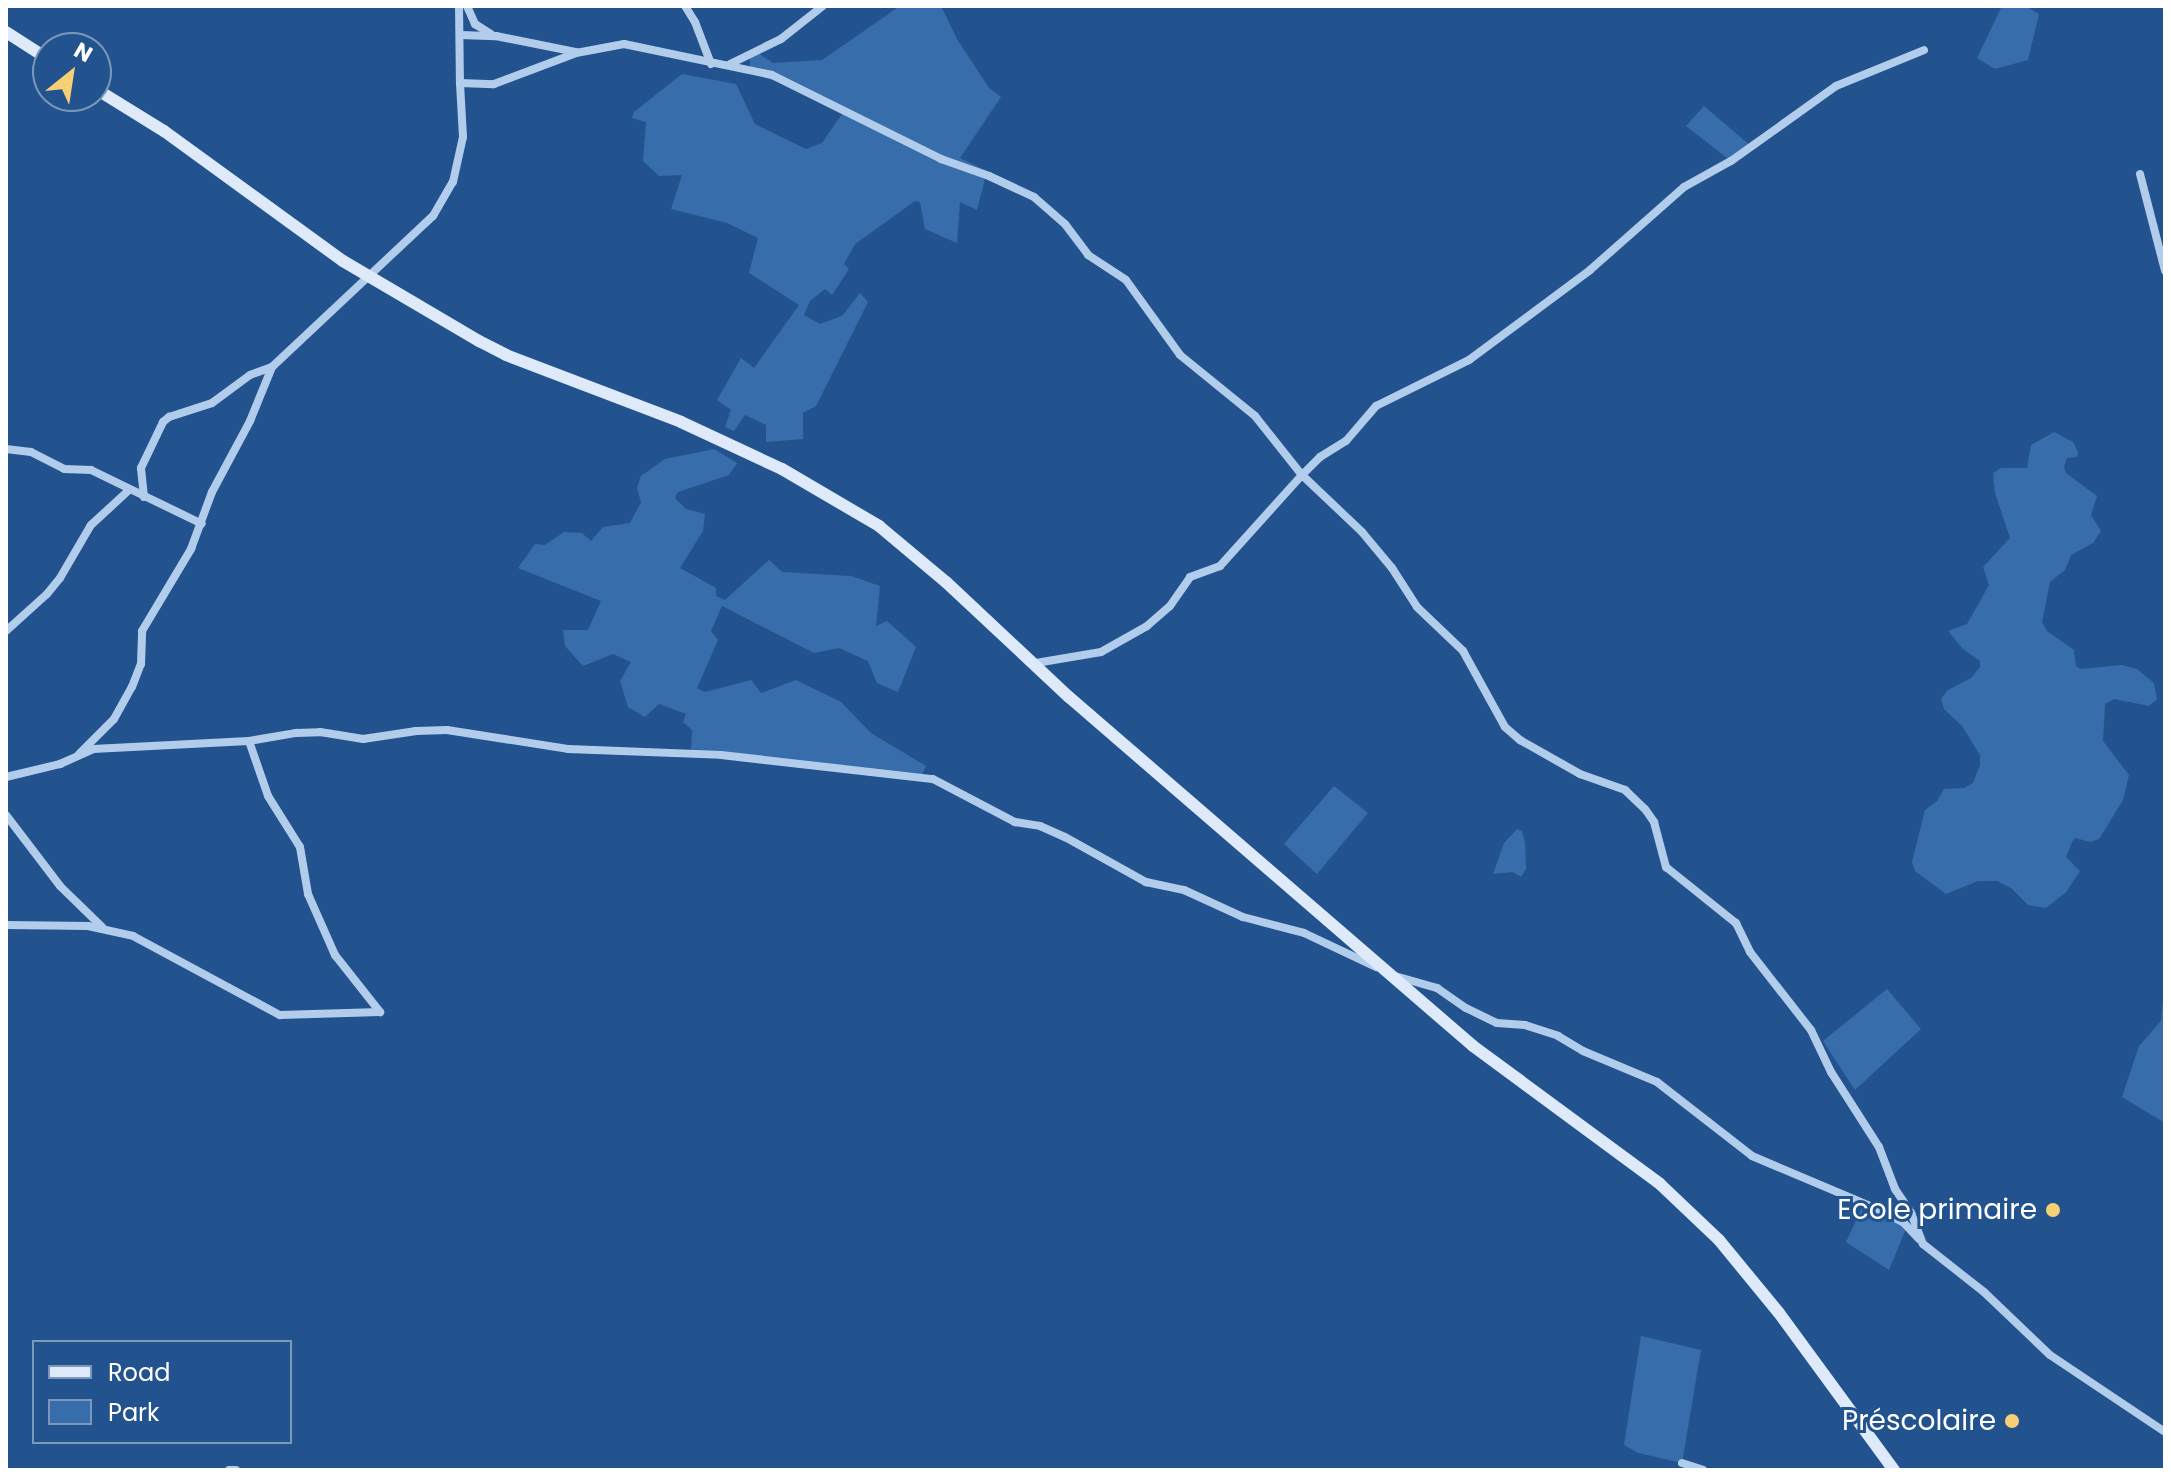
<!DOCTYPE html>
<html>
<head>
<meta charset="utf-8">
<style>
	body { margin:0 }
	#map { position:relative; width:2171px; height:1476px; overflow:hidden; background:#23538e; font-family:Poppins,sans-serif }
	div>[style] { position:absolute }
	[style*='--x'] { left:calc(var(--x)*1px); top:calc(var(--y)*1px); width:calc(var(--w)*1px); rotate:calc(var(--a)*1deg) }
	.green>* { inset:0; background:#376dab }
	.street>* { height:8px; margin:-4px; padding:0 4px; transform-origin:4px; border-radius:4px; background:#b2cdeb }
	.secondary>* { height:12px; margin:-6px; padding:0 6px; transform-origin:6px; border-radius:6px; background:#deeaf9 }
	.dots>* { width:22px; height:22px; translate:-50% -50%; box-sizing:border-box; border:4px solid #23538e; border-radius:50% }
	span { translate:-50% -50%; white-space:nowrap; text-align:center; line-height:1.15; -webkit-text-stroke:6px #23538e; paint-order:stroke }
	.poi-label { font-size:28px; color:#fff }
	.right { translate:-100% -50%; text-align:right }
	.frame { position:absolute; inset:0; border:8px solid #fff; pointer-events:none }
	.legend { position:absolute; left:32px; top:1340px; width:260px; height:104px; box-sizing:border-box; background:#23538e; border:2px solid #7b98bb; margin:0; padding:10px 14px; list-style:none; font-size:24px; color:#fff }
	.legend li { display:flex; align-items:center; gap:16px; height:40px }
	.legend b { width:40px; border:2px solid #7b98bb }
	.north { position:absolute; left:32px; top:32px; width:80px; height:80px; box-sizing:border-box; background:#23538e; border:2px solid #7b98bb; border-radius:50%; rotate:30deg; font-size:22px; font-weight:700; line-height:32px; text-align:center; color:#fff }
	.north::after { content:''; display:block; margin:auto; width:28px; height:36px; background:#f7d075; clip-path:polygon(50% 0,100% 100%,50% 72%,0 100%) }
</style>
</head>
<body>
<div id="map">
	<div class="green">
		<i style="clip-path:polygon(900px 6px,941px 6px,957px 39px,989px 88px,1001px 97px,960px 158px,987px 171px,977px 210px,960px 202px,957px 243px,925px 229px,920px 202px,915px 201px,855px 244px,844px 264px,849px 269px,832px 295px,825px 289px,810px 301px,804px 315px,820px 324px,842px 316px,860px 293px,868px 302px,816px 406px,803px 413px,803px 439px,766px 442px,766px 425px,745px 415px,734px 431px,725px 427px,731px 410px,717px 400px,741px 358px,754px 368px,799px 305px,749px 273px,758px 238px,727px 223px,671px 209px,682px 175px,659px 176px,643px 161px,646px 122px,632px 118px,634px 112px,682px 74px,736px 84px,755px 124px,806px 149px,822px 143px,842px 114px,778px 82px,750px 73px,750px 56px,758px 53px,773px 63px,822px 60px)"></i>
		<i style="clip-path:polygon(2002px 6px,2025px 6px,2039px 14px,2028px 60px,1995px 69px,1977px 58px)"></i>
		<i style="clip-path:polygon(1704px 106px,1752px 147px,1731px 161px,1686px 126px)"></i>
		<i style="clip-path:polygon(2054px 432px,2073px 442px,2078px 452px,2077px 457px,2067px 458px,2064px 467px,2066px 473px,2097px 496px,2091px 515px,2101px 531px,2093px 543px,2071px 555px,2065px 570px,2050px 582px,2042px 622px,2047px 631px,2074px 650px,2076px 666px,2080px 669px,2122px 665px,2137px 669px,2154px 683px,2157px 699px,2149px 706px,2114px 699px,2105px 704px,2103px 741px,2129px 775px,2123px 800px,2099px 839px,2090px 842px,2075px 838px,2072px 842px,2066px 857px,2080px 871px,2066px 892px,2046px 908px,2028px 905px,2011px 888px,1997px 881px,1978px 881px,1946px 894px,1915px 871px,1912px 862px,1925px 810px,1937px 801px,1944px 789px,1964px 788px,1973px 783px,1980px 765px,1980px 755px,1962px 726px,1944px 709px,1941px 699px,1948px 690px,1971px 678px,1980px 667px,1980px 661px,1963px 649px,1948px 631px,1967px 624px,1989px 585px,1983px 567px,2010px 538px,1995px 493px,1993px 473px,2001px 468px,2027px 468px,2031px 445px)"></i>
		<i style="clip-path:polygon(714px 449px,737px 463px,729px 475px,678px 492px,675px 498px,686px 509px,705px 514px,703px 531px,680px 568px,716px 588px,716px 596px,725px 600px,769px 560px,782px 572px,851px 576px,880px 586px,876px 626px,887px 621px,916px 647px,898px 692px,877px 683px,868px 661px,839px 648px,814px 653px,722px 606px,711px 631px,718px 640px,697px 688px,705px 692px,751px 680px,761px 693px,796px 680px,841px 702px,871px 733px,926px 766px,920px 779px,691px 754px,692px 730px,683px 722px,686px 714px,659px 704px,645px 717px,628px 707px,620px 681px,631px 662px,613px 654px,583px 666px,565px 646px,563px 630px,588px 630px,601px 601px,518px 568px,535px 544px,545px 545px,564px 532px,582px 533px,591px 541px,603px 527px,630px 523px,641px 502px,637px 488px,641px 476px,665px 459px)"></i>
		<i style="clip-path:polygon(1334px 786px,1368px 813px,1317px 874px,1284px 844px)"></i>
		<i style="clip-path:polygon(1517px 829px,1522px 831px,1525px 843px,1526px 869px,1521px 877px,1513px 872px,1493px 874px,1504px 843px)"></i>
		<i style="clip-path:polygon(2165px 978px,2165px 1123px,2122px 1097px,2139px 1046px,2161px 1021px)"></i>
		<i style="clip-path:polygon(1887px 989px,1921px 1029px,1855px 1090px,1823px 1041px)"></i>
		<i style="clip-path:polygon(1864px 1203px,1907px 1226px,1889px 1270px,1846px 1242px)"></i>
		<i style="clip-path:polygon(1641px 1336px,1701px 1350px,1682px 1463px,1638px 1453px,1624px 1445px)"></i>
	</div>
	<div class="street">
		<i style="--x:459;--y:6;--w:77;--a:89.3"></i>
		<i style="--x:467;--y:6;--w:20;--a:66"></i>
		<i style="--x:475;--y:24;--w:19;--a:32"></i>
		<i style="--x:685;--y:6;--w:19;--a:58"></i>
		<i style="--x:695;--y:22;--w:45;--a:69.1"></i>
		<i style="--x:460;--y:35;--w:36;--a:2"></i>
		<i style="--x:496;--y:36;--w:82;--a:11.3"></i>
		<i style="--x:730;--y:64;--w:57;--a:-26.1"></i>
		<i style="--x:781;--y:39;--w:53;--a:-38.2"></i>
		<i style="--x:2140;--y:174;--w:100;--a:75.5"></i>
		<i style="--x:6;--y:449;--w:25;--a:7"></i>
		<i style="--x:31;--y:452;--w:37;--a:27"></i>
		<i style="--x:64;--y:469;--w:27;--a:2"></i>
		<i style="--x:91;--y:470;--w:123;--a:25.9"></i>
		<i style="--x:144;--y:497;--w:29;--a:-96"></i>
		<i style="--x:141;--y:468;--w:51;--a:-64.4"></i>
		<i style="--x:163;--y:422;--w:8;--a:-40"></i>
		<i style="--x:169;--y:417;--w:45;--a:-18"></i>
		<i style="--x:212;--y:403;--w:47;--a:-36.4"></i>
		<i style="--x:250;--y:375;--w:23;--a:-20"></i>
		<i style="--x:6;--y:631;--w:55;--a:-42.1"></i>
		<i style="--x:47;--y:594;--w:21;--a:-51"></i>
		<i style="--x:60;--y:578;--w:61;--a:-59.7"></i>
		<i style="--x:91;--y:525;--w:50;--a:-42.6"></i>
		<i style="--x:1036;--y:663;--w:66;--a:-9.6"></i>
		<i style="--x:1101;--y:652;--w:53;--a:-29.5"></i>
		<i style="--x:1147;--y:626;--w:30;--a:-41"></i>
		<i style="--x:1170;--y:606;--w:35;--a:-55"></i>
		<i style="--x:1190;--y:577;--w:32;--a:-20"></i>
		<i style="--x:1220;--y:566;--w:122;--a:-48"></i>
		<i style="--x:1302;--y:475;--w:25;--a:-45"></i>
		<i style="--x:1320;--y:457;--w:31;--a:-32"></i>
		<i style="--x:1346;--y:441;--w:46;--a:-49.4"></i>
		<i style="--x:1376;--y:406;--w:104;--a:-26.3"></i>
		<i style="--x:1469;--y:360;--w:151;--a:-36.6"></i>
		<i style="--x:1590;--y:270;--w:125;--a:-41.4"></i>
		<i style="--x:1684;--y:187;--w:54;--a:-29"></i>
		<i style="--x:1731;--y:161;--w:129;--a:-35.5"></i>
		<i style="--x:1836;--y:86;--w:95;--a:-22.2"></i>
		<i style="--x:249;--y:741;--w:58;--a:70.9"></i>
		<i style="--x:268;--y:796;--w:60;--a:57.9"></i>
		<i style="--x:300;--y:847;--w:48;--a:80.3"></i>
		<i style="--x:308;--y:894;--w:67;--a:66.1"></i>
		<i style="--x:335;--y:955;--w:73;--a:51.7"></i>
		<i style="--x:79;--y:754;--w:49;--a:-45"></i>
		<i style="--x:114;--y:719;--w:37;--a:-61"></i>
		<i style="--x:132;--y:687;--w:25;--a:-69"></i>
		<i style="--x:141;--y:664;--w:33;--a:-88"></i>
		<i style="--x:142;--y:631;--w:96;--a:-59.1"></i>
		<i style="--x:191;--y:549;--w:61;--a:-69.8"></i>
		<i style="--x:212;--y:492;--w:81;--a:-61.8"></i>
		<i style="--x:250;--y:421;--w:58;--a:-67.8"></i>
		<i style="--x:272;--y:367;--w:221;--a:-43.2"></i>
		<i style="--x:433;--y:216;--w:39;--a:-60"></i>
		<i style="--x:453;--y:182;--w:46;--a:-77.5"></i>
		<i style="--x:463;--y:137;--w:54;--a:-93.2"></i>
		<i style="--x:460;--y:83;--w:34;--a:2"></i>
		<i style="--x:494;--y:84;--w:88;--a:-20.7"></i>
		<i style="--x:576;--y:53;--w:49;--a:-10.6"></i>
		<i style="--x:624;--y:44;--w:151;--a:11.8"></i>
		<i style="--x:772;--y:75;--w:189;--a:26.4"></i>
		<i style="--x:941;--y:159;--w:51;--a:19.5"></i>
		<i style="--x:989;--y:176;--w:50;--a:25"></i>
		<i style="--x:1034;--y:197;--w:41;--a:41.1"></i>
		<i style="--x:1065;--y:224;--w:39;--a:53"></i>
		<i style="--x:1088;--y:255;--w:45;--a:33.3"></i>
		<i style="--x:1126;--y:280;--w:92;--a:54.2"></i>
		<i style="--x:1180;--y:355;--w:97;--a:39.1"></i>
		<i style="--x:1255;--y:416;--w:75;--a:51.5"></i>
		<i style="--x:1302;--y:475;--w:83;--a:43.5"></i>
		<i style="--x:1362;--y:532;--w:47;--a:50.2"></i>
		<i style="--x:1392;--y:568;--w:46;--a:57.3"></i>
		<i style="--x:1417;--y:607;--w:64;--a:43.7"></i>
		<i style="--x:1463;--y:651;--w:87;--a:61.1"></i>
		<i style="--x:1505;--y:727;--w:20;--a:41"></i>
		<i style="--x:1520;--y:740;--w:69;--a:29.5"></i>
		<i style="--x:1580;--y:774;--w:48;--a:19.6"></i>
		<i style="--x:1625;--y:790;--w:28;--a:44"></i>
		<i style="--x:1645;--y:809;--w:16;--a:55"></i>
		<i style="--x:1654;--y:822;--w:47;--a:75.1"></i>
		<i style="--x:1666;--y:867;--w:90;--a:38.7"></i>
		<i style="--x:1736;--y:923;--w:32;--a:64"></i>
		<i style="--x:1750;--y:952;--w:99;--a:52"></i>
		<i style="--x:1811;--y:1030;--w:47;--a:64.5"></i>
		<i style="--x:1831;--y:1072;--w:89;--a:57.4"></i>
		<i style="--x:1879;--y:1147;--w:45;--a:69.1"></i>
		<i style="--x:1895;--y:1189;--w:29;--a:56"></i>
		<i style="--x:1911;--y:1213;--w:33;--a:69"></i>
		<i style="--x:1923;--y:1244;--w:78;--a:38.2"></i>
		<i style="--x:1984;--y:1292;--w:91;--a:43.7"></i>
		<i style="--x:2050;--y:1355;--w:138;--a:33.8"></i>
		<i style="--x:6;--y:777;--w:56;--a:-13.5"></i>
		<i style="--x:60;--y:764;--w:36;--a:-24"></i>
		<i style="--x:93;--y:749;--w:156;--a:-2.9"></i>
		<i style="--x:249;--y:741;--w:48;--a:-9.7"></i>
		<i style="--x:296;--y:733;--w:24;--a:-2"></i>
		<i style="--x:320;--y:732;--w:44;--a:9.2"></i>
		<i style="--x:363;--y:739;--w:54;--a:-8.6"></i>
		<i style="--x:416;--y:731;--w:31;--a:-2"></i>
		<i style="--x:447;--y:730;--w:122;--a:8.9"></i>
		<i style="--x:568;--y:749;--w:153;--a:2.2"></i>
		<i style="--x:721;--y:755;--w:213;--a:6.5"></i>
		<i style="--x:933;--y:779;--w:93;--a:27.7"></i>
		<i style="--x:1015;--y:822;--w:25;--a:9"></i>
		<i style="--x:1040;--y:826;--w:27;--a:24"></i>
		<i style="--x:1065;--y:837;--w:93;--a:29.1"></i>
		<i style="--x:1146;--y:882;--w:39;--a:12"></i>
		<i style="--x:1184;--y:890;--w:65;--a:24.6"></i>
		<i style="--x:1243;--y:917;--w:63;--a:14.7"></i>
		<i style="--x:1304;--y:933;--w:80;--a:25.3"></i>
		<i style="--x:6;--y:815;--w:89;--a:52.7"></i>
		<i style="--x:60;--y:886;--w:59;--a:44.3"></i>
		<i style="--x:6;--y:925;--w:82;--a:0.7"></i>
		<i style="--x:88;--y:926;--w:46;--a:12.5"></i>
		<i style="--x:133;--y:936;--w:167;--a:28.3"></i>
		<i style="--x:280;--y:1015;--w:100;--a:-1.7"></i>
		<i style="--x:1395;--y:976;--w:44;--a:15.9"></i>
		<i style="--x:1437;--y:988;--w:35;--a:35"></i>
		<i style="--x:1466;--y:1008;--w:34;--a:26"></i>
		<i style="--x:1497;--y:1023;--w:28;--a:4"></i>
		<i style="--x:1525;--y:1025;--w:35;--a:18"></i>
		<i style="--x:1558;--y:1036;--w:29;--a:31"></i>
		<i style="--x:1583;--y:1051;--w:80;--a:22.7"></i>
		<i style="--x:1657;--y:1082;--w:120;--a:37.9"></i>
		<i style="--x:1752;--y:1156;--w:139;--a:22.9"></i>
		<i style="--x:1880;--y:1210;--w:27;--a:28"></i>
		<i style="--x:1904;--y:1223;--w:22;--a:47"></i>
		<i style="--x:1682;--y:1463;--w:22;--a:18"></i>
		<i style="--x:229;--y:1470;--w:7;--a:0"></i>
	</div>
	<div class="secondary">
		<i style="--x:6;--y:32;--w:50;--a:32.7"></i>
		<i style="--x:96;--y:89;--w:80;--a:31.7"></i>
		<i style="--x:164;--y:131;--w:221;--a:36"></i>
		<i style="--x:343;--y:261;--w:158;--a:30.5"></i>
		<i style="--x:479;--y:341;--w:30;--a:27"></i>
		<i style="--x:506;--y:355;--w:187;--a:20.9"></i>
		<i style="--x:681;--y:422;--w:111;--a:25"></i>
		<i style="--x:782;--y:469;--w:113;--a:30.4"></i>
		<i style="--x:879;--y:526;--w:87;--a:39.9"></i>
		<i style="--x:946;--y:582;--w:168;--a:43.1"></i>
		<i style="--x:1069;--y:697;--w:534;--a:40.82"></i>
		<i style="--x:1473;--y:1046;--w:232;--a:36.4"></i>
		<i style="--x:1660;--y:1184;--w:81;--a:43.5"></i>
		<i style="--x:1719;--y:1240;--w:94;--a:50.6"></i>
		<i style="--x:1779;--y:1313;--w:195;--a:53.8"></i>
	</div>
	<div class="dots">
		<i style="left:2053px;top:1210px;background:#f7d075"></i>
		<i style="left:2012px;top:1421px;background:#f7d075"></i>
	</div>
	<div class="poi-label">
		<span class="right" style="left:2037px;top:1210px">Ecole primaire</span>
		<span class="right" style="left:1996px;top:1421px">Préscolaire</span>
	</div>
	<div class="frame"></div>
	<ul class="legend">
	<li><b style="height:10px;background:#deeaf9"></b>Road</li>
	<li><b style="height:22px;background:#376dab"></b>Park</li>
	</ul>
	<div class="north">N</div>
</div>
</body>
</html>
